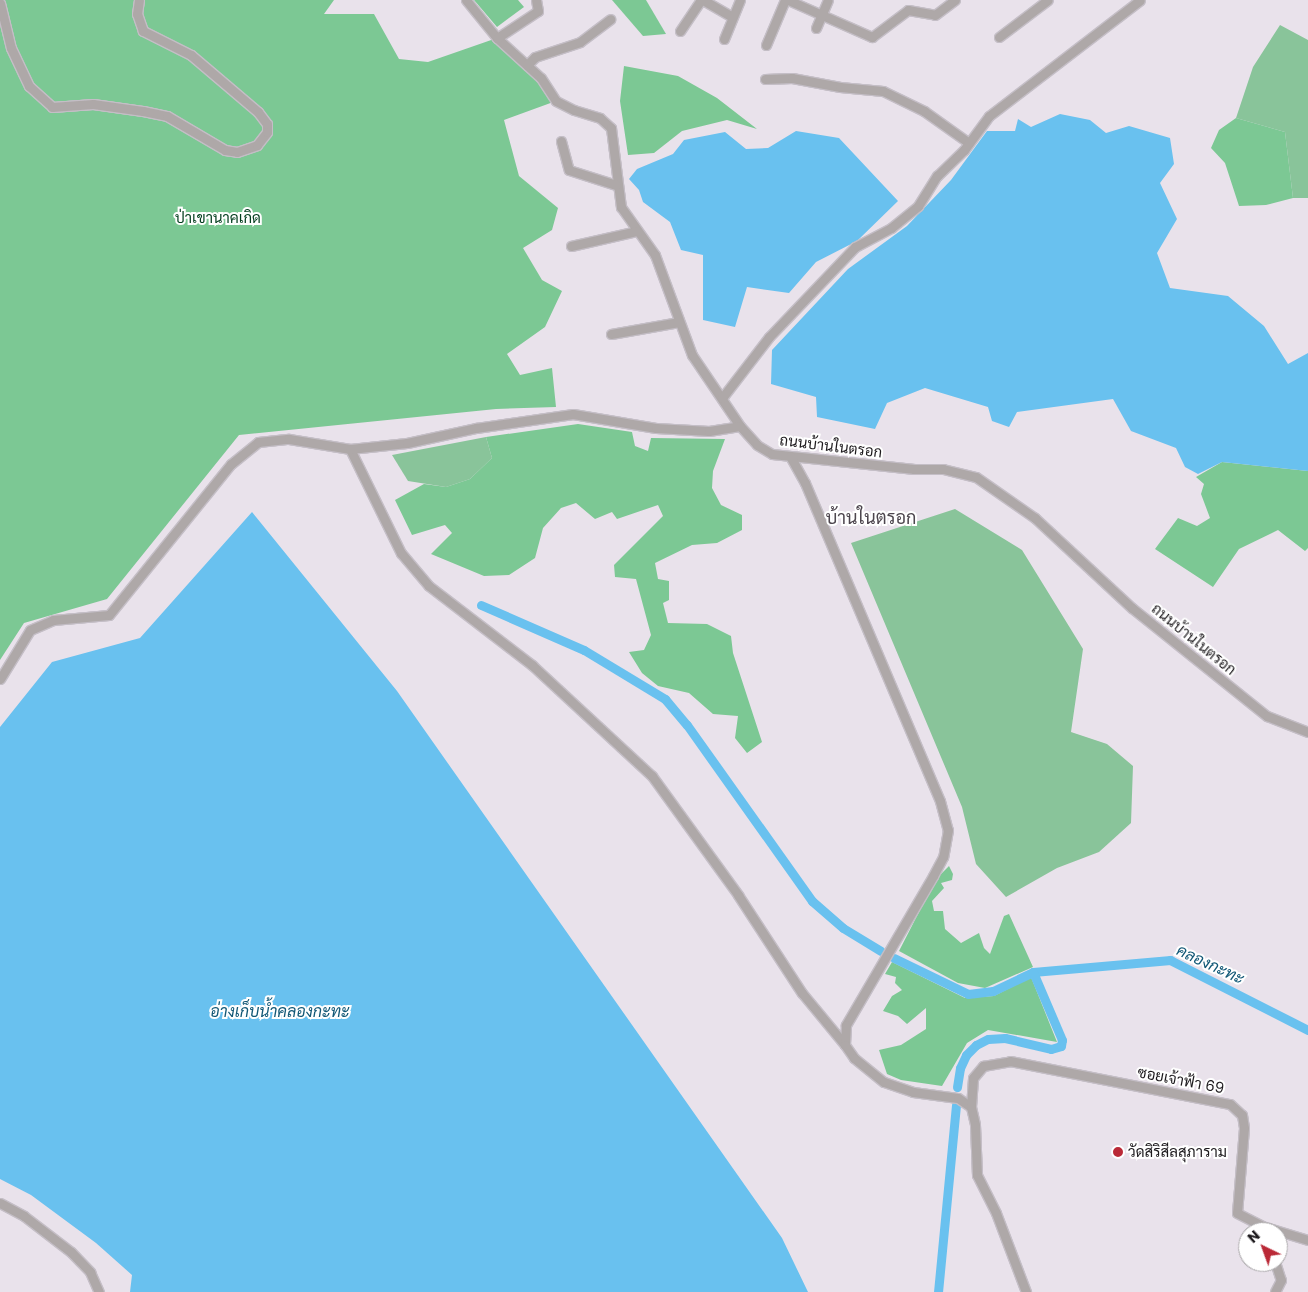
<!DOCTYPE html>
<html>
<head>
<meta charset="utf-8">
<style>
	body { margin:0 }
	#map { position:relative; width:1308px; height:1292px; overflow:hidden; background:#e9e2eb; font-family:Poppins,Sarabun,sans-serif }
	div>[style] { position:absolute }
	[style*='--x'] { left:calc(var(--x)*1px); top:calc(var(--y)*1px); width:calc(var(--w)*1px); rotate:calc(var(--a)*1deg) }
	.green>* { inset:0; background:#89c49a }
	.forest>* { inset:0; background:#7cc894 }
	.water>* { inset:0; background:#69c1ef }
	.canal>* { height:9px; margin:-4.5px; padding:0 4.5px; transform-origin:4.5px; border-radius:4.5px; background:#69c1ef }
	.roads { filter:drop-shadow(1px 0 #c4bec6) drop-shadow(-1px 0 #c4bec6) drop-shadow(0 1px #c4bec6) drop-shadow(0 -1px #c4bec6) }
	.street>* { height:9px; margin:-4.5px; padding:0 4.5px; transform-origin:4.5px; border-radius:4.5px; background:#aea8a8 }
	.dots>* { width:14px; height:14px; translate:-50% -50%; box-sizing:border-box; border:2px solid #fff; border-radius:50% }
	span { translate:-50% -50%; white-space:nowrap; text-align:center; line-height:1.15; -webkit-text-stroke:4px #fff; paint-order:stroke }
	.park-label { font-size:15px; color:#003c1c }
	.street-label { font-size:15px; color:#1d1a1d }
	.poi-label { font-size:15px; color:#1d1a1d }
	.left { translate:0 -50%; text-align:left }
	.water-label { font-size:16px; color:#135977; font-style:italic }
	.quarter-label { font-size:18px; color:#4d464e }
	.north { position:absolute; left:1238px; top:1222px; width:50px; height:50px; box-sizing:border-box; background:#fff; border:1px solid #a5a3a5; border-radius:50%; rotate:318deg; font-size:14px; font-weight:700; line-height:20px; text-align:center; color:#1d1a1d }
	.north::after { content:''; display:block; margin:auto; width:18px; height:22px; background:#ba2937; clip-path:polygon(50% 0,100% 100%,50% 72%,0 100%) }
</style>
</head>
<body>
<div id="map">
	<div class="green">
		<i style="clip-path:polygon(1280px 25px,1308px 40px,1308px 198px,1293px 198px,1285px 132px,1236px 118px,1253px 67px)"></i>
		<i style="clip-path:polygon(486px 437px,492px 458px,470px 479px,446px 487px,408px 481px,392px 455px)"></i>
		<i style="clip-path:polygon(955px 509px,1022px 550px,1083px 649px,1071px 732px,1107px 744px,1133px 766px,1131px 823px,1099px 852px,1057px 868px,1006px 897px,976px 864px,962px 807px,851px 543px)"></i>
	</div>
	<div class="forest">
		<i style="clip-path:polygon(0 0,334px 0,324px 14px,374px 14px,399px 59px,428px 62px,497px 38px,556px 101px,504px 120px,519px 176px,558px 208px,552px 230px,523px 248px,542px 280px,562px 291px,545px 327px,507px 354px,520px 375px,552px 368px,556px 407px,496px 409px,239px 435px,107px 599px,24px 623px,0 660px)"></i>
		<i style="clip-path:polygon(474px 0,518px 0,524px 7px,497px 27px)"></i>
		<i style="clip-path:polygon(612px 0,646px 0,666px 34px,643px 36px)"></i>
		<i style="clip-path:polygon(624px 66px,678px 76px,717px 98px,757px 129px,727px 120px,682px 131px,654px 153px,628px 155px,620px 101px)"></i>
		<i style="clip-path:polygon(1236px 118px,1285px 132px,1293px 198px,1266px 205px,1239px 206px,1225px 163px,1211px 148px,1219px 130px)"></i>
		<i style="clip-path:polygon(578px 424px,632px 432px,635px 446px,648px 451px,651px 438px,725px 439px,713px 471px,712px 488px,721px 505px,742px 515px,742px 530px,717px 543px,692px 545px,655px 563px,658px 579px,669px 581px,669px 600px,663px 603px,668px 623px,707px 624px,731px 636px,733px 653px,762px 742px,747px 753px,735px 738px,738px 716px,713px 714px,689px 693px,658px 686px,642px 673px,629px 652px,644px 650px,651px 635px,636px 579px,615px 577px,614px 565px,663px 516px,658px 505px,617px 519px,612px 512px,595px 519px,576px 503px,561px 508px,543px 528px,535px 558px,509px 575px,484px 576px,431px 554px,452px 533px,445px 525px,412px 535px,395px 500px,424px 484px,446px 487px,470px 479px,492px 458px,486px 437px)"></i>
		<i style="clip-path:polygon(1222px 462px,1308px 471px,1308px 548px,1305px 551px,1278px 530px,1239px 549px,1213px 587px,1155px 549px,1178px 518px,1197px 526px,1210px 518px,1201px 494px,1204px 484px,1196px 477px)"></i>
		<i style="clip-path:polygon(949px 866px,953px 874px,952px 880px,941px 883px,944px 888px,932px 901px,934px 911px,943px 911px,945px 929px,961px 943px,979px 933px,984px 948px,990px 954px,1004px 916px,1009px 914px,1033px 967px,985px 988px,958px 983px,899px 951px,936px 879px)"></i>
		<i style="clip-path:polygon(892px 962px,965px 998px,994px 996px,1031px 977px,1057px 1042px,988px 1030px,967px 1043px,942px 1086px,901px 1080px,887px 1074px,879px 1050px,901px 1045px,926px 1029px,926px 1008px,907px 1024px,898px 1016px,883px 1011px,892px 996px,902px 990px,895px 983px,896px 977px,885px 974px)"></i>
	</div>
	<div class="water">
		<i style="clip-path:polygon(1060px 114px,1090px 120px,1106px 133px,1129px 126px,1170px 138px,1174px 164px,1160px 183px,1177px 219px,1157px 253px,1170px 288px,1228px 296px,1264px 326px,1288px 364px,1308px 353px,1308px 471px,1222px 462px,1198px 474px,1185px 467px,1176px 448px,1131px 431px,1113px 399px,1017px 412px,1009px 427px,992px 421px,988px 407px,925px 388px,887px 403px,875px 429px,817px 417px,816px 397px,771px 384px,772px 350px,848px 269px,907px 226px,951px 180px,987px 131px,1015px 131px,1018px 119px,1031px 127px)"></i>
		<i style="clip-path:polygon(796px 131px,839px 138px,898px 201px,857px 241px,816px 262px,789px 293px,747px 287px,735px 327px,703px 320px,703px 255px,681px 250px,670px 222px,643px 202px,639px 190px,629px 179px,637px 169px,673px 154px,684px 140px,725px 132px,746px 149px,768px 148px)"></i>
		<i style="clip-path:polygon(252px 512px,397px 691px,782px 1238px,808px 1292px,130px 1292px,132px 1275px,96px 1243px,31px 1195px,0 1179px,0 727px,52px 662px,140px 638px)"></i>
	</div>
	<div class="canal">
		<i style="--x:481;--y:605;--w:112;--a:23.6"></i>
		<i style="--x:584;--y:650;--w:95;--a:31.2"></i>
		<i style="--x:665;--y:699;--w:34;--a:50"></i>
		<i style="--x:687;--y:725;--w:216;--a:54.6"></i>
		<i style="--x:812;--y:901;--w:41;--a:41.1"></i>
		<i style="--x:843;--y:928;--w:44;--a:31.2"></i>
		<i style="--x:894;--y:958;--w:82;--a:25.9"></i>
		<i style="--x:968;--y:994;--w:25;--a:-7"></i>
		<i style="--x:993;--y:991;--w:44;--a:-25.4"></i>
		<i style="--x:1033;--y:972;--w:138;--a:-5"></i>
		<i style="--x:1170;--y:960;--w:155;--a:26.9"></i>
		<i style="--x:957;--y:1087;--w:19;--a:-81"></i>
		<i style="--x:960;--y:1068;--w:14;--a:-65"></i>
		<i style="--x:966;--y:1055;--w:14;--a:-45"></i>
		<i style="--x:976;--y:1045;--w:13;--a:-27"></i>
		<i style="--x:988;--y:1039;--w:17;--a:-3"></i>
		<i style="--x:1005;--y:1038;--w:47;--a:13.4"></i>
		<i style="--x:1051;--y:1049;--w:10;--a:-17"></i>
		<i style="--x:1061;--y:1046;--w:6;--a:-81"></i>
		<i style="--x:1062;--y:1040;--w:74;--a:-113.1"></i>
		<i style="--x:938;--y:1292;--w:188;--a:-84.5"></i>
	</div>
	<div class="roads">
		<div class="street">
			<i style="--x:466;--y:0;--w:49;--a:50.8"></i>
			<i style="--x:497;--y:38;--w:59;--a:42.3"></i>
			<i style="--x:541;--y:78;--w:27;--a:57"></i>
			<i style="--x:556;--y:101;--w:20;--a:27"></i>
			<i style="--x:574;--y:110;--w:27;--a:17"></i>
			<i style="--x:600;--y:118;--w:15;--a:42"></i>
			<i style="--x:611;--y:128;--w:80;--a:82.8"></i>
			<i style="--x:621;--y:207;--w:59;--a:54.7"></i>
			<i style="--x:655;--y:255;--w:107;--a:69.7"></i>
			<i style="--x:692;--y:355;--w:86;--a:55.9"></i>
			<i style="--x:740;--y:426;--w:25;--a:48"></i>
			<i style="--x:757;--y:445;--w:17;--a:31"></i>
			<i style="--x:772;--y:454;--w:143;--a:6"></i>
			<i style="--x:914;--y:469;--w:29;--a:0"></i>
			<i style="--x:943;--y:469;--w:34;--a:14"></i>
			<i style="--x:976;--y:477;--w:72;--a:34.8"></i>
			<i style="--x:1035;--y:518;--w:132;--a:42.9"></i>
			<i style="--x:1132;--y:608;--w:173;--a:38.7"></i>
			<i style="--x:1267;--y:716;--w:44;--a:21.3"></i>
			<i style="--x:703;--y:0;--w:34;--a:30"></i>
			<i style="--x:788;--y:0;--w:92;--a:23.8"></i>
			<i style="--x:872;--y:37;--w:45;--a:-36.9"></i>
			<i style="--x:908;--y:10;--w:27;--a:10"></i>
			<i style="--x:935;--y:15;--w:25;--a:-37"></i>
			<i style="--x:0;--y:3;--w:46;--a:76.3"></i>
			<i style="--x:11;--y:48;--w:42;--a:64.7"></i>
			<i style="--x:29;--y:86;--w:31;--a:42"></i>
			<i style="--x:52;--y:107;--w:41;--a:-4.2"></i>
			<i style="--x:93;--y:104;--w:50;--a:8"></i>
			<i style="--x:143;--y:111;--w:25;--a:12"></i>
			<i style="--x:167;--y:116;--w:67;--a:30.4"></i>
			<i style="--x:225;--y:150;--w:12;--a:9"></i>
			<i style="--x:237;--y:152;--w:21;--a:-19"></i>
			<i style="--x:257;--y:145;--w:16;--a:-52"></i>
			<i style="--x:267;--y:132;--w:8;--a:-90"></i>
			<i style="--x:267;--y:124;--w:15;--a:-127"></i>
			<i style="--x:258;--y:112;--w:88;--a:-139.6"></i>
			<i style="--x:191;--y:55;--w:54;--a:-153.4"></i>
			<i style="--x:143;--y:31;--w:18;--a:-109"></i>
			<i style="--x:137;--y:14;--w:14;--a:-82"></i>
			<i style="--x:816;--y:28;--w:30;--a:-67"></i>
			<i style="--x:680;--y:31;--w:37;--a:-56"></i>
			<i style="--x:999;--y:37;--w:61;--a:-37.1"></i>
			<i style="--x:497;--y:38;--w:49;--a:-33.4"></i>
			<i style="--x:538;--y:11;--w:11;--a:-100"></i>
			<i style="--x:724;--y:39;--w:42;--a:-67.7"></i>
			<i style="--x:766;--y:45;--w:49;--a:-67.1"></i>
			<i style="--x:527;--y:65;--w:11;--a:-45"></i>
			<i style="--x:535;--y:57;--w:47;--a:-18.4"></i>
			<i style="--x:580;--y:42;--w:38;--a:-37"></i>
			<i style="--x:765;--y:79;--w:27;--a:-2"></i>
			<i style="--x:792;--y:78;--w:49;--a:10.6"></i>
			<i style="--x:840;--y:87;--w:43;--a:5.3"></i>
			<i style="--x:883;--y:91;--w:46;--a:26"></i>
			<i style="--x:924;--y:111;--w:55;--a:35.4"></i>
			<i style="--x:561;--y:141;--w:30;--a:75"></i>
			<i style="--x:569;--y:170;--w:49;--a:17.7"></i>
			<i style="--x:571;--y:246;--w:68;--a:-12.8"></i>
			<i style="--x:611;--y:334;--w:69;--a:-10"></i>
			<i style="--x:722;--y:398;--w:77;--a:-52.4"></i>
			<i style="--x:769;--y:337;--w:124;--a:-46.3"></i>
			<i style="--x:855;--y:247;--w:41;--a:-27.8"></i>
			<i style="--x:891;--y:228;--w:35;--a:-39"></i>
			<i style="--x:918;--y:206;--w:36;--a:-58"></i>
			<i style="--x:937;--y:176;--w:37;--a:-44"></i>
			<i style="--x:964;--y:150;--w:42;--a:-53.7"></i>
			<i style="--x:989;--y:116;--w:190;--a:-37.5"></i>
			<i style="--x:350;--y:449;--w:116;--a:63.9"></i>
			<i style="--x:401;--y:553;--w:43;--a:49.7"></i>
			<i style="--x:429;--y:586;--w:130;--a:37.5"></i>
			<i style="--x:532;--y:665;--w:163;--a:42.8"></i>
			<i style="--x:652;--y:776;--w:147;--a:54.1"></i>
			<i style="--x:738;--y:895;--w:117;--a:56.9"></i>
			<i style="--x:802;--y:993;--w:67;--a:50.4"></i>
			<i style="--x:790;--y:456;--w:31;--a:61"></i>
			<i style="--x:805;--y:483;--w:345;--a:67"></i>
			<i style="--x:940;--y:801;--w:30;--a:75"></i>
			<i style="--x:948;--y:830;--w:27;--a:100"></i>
			<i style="--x:943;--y:857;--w:21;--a:118"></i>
			<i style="--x:933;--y:876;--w:173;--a:120.3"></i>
			<i style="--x:846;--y:1025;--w:20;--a:93"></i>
			<i style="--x:845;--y:1045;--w:16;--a:55"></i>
			<i style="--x:854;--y:1058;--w:38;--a:39"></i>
			<i style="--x:884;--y:1082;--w:31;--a:19"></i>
			<i style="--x:913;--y:1092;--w:45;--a:7.6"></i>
			<i style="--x:958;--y:1098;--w:16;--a:35"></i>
			<i style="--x:971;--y:1107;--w:18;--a:77"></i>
			<i style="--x:975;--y:1125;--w:50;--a:87.7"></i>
			<i style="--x:977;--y:1175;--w:42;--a:63.4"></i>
			<i style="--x:996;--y:1213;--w:85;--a:69.2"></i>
			<i style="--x:0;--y:679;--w:57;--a:-58.5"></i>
			<i style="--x:30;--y:630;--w:25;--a:-23"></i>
			<i style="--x:53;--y:620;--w:56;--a:-5.1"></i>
			<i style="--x:109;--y:615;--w:194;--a:-51.1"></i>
			<i style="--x:231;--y:464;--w:35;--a:-39"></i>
			<i style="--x:258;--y:442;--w:31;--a:-6"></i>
			<i style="--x:289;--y:439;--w:62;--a:9.3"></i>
			<i style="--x:350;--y:449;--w:57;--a:-6"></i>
			<i style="--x:407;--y:443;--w:71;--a:-12.3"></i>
			<i style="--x:476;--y:428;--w:98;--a:-8.2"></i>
			<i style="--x:573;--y:414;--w:84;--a:9.6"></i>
			<i style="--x:656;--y:428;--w:53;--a:3.2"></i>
			<i style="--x:709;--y:431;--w:31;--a:-9"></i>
			<i style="--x:971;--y:1107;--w:29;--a:-86"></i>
			<i style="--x:973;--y:1078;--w:16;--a:-50"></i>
			<i style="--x:983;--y:1066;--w:27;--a:-10"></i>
			<i style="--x:1010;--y:1061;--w:224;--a:11.1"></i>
			<i style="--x:1230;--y:1104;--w:16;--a:43"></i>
			<i style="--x:1242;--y:1115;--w:13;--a:81"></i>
			<i style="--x:1244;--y:1128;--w:85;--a:94.7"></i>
			<i style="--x:1237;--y:1213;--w:28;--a:27"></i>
			<i style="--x:1262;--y:1226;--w:48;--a:16.9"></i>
			<i style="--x:0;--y:1203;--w:27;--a:28"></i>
			<i style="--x:24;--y:1216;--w:59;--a:37.5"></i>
			<i style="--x:71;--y:1252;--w:28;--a:46"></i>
			<i style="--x:90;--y:1272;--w:22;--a:66"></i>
			<i style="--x:1275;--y:1262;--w:19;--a:72"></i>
			<i style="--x:1281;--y:1280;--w:13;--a:117"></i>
		</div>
	</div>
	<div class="dots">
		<i style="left:1118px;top:1152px;background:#ba2937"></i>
	</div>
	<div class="park-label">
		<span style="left:218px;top:218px">ป่าเขานาคเกิด</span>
	</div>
	<div class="street-label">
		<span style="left:831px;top:446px;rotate:7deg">ถนนบ้านในตรอก</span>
		<span style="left:1194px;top:639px;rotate:39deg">ถนนบ้านในตรอก</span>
		<span style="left:1181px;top:1080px;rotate:11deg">ซอยเจ้าฟ้า 69</span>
	</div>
	<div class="poi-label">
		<span class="left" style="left:1128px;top:1152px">วัดสิริสีลสุภาราม</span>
	</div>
	<div class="water-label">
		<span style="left:1210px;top:965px;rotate:25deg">คลองกะทะ</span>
		<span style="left:280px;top:1012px">อ่างเก็บน้ำคลองกะทะ</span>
	</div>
	<div class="quarter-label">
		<span style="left:871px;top:518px">บ้านในตรอก</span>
	</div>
	<div class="north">N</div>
</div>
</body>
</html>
